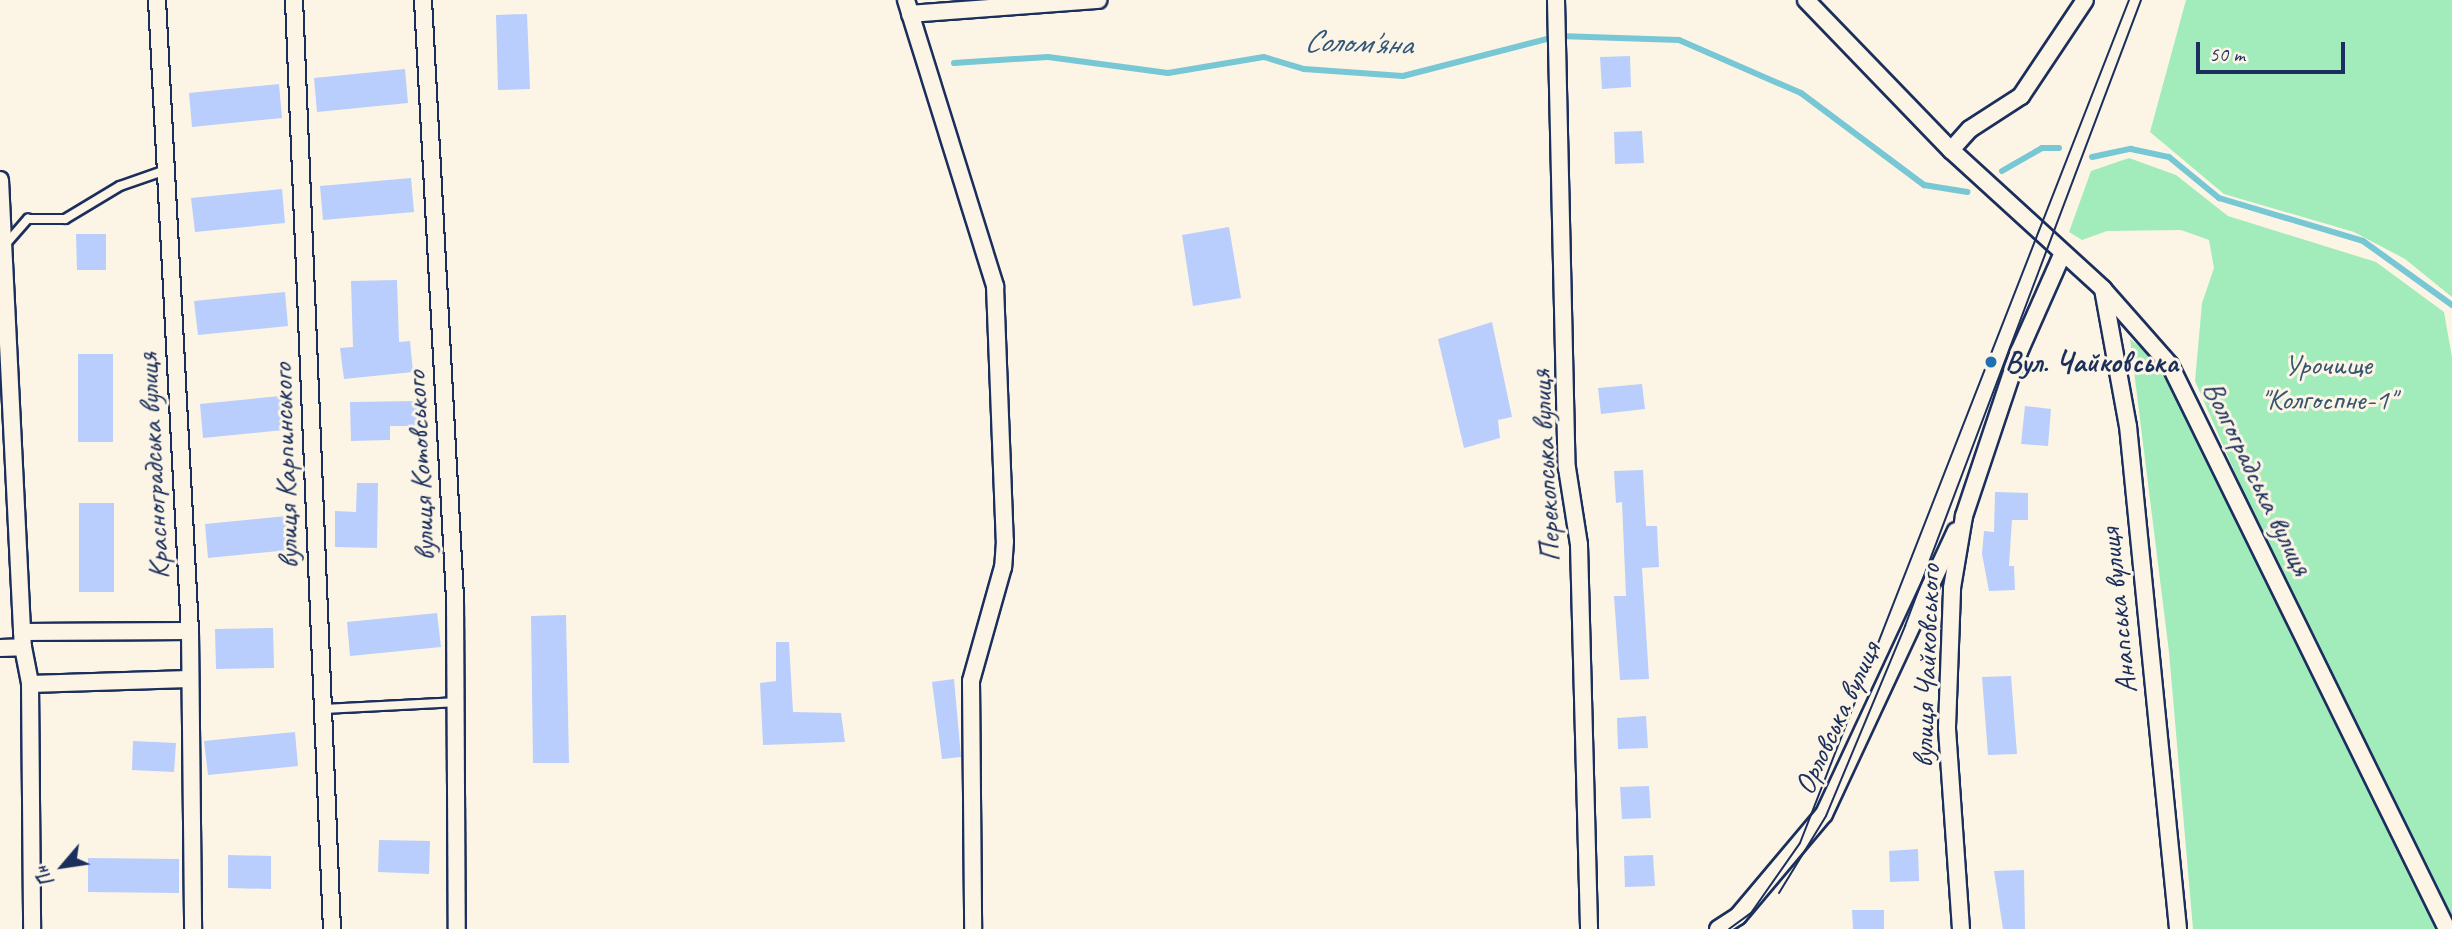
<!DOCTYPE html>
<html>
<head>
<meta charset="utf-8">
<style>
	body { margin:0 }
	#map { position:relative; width:2452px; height:929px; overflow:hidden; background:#fcf5e5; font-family:Caveat,sans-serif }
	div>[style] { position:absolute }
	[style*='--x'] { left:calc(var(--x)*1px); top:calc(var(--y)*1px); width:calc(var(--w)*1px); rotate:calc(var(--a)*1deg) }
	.green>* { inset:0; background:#a2ecbb }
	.stream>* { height:6px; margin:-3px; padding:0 3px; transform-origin:3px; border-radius:3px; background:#78c7d5 }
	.building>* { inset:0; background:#b9cefd }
	.roads { filter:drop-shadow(2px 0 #1b2f5e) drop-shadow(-2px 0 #1b2f5e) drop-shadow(0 2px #1b2f5e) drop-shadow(0 -2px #1b2f5e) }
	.service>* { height:8px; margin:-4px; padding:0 4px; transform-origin:4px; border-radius:4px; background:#fcf5e5 }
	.minor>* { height:16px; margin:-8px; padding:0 8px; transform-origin:8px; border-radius:8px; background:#fcf5e5 }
	.tram>* { height:2px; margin:-1px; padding:0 1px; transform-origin:1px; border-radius:1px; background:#1b2f5e }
	.dots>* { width:19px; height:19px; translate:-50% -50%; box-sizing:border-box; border:4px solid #fcf5e5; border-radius:50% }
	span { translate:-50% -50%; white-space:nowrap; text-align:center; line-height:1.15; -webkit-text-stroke:6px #fcf5e5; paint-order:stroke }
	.poi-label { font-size:30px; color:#1b2f5e; font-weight:700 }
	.left { translate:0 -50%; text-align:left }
	.park-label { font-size:30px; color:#365571 }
	.street-label { font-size:30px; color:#1b2f5e }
	.water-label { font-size:32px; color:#32557c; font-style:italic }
	.north { position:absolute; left:28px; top:831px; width:70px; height:70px; -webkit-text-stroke:5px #fcf5e5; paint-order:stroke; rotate:241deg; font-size:19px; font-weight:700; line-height:28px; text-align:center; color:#1b2f5e }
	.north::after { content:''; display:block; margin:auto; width:24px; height:32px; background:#1b2f5e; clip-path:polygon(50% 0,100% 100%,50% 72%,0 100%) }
	.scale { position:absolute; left:2196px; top:42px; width:149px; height:32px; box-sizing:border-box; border:4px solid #1b2f5e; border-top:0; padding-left:9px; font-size:21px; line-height:24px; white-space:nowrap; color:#1b2f5e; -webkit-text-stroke:5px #fcf5e5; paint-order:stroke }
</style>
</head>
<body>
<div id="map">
	<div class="green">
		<i style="clip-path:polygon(2186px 0,2452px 0,2452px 297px,2405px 259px,2354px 232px,2224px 194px,2150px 132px)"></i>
		<i style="clip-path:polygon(2129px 158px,2176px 175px,2228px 216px,2376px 262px,2444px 312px,2452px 357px,2452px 923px,2267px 546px,2195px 381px,2202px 303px,2214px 268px,2209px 240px,2181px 230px,2107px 231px,2082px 240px,2069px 232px,2091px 171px)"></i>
		<i style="clip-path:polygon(2130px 339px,2155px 359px,2180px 397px,2438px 929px,2193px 929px,2169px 652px)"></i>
	</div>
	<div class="stream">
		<i style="--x:954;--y:63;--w:94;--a:-3.7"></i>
		<i style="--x:1048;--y:57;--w:121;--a:7.6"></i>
		<i style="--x:1168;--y:73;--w:97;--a:-9.5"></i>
		<i style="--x:1264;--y:57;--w:42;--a:16.7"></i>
		<i style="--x:1304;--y:69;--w:99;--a:4"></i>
		<i style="--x:1403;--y:76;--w:161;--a:-14.4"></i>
		<i style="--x:1559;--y:36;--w:120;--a:1.9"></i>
		<i style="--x:1679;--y:40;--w:133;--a:23.5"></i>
		<i style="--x:1801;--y:93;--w:154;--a:36.8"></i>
		<i style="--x:1924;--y:185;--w:44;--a:9.2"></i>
		<i style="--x:2092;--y:157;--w:40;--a:-12"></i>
		<i style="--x:2131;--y:149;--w:39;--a:12"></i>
		<i style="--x:2169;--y:157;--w:65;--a:39.4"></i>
		<i style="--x:2219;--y:198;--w:150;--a:16.6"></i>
		<i style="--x:2363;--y:241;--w:110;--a:35.7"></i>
		<i style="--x:2002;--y:171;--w:46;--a:-29.9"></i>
		<i style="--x:2042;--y:148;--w:17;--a:0"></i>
	</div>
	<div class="building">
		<i style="clip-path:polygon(527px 14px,530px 89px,498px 90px,496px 15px)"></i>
		<i style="clip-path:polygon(1630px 56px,1631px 87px,1602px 89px,1600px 57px)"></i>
		<i style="clip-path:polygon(405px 69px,408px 103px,317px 112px,314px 78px)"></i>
		<i style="clip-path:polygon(279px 84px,282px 118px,192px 127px,189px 93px)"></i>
		<i style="clip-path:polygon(1642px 131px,1644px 163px,1615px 164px,1614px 132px)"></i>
		<i style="clip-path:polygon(411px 178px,414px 212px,323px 220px,320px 186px)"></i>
		<i style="clip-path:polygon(282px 189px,285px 223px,195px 232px,191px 198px)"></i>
		<i style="clip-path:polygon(1229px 227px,1241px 298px,1193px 306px,1182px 235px)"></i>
		<i style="clip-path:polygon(76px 234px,106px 234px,106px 270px,77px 270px)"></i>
		<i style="clip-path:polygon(397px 280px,399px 342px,410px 341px,413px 372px,344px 379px,340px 348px,353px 347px,351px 281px)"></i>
		<i style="clip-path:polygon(285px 292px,288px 326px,198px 335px,194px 301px)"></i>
		<i style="clip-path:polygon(1492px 322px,1512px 417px,1498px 420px,1500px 438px,1464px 448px,1438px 339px)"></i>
		<i style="clip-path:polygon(78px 354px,113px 354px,113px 442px,78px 442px)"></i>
		<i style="clip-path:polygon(1642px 384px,1645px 409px,1601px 414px,1598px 388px)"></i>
		<i style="clip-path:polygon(290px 395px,294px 429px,203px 438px,200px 404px)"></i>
		<i style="clip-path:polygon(417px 401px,418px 426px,390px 426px,390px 440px,351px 441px,350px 402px)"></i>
		<i style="clip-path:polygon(2025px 406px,2051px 409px,2048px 446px,2021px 444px)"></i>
		<i style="clip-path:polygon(1643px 470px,1646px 526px,1657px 526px,1659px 567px,1642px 568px,1649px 679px,1620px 680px,1614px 596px,1626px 596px,1622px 502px,1616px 503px,1614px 471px)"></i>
		<i style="clip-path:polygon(357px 483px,378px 483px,377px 548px,335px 547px,335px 511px,356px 512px)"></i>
		<i style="clip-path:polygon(1995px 492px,2028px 493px,2028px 520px,2012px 520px,2009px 566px,2014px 566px,2015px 590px,1989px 591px,1982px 554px,1984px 531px,1994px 532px)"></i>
		<i style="clip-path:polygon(79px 503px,114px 503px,114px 592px,79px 592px)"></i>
		<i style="clip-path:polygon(296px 515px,299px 549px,208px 558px,205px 524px)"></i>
		<i style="clip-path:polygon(437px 613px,441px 647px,350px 656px,347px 622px)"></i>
		<i style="clip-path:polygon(566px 615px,569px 763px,533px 763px,531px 616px)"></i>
		<i style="clip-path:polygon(273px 628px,274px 668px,216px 669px,215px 629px)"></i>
		<i style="clip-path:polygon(776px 642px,789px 642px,793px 712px,841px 713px,845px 742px,763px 745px,760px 683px,776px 681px)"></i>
		<i style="clip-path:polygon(2011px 676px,2017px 754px,1988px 755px,1982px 677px)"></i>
		<i style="clip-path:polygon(954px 679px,961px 757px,942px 759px,932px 682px)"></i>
		<i style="clip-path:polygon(1646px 716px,1648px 748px,1618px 749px,1617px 718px)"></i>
		<i style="clip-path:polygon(295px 732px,298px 766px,208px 775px,204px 741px)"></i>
		<i style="clip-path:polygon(133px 741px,176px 743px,174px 772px,132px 770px)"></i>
		<i style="clip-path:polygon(1649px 786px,1651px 818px,1622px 819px,1620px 787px)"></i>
		<i style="clip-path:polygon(379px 840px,430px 841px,429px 874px,378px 872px)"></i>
		<i style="clip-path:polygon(1918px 849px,1919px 881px,1890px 882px,1889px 851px)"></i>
		<i style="clip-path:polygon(228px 855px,271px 856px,271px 889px,228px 888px)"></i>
		<i style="clip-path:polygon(1653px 855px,1655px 886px,1625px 887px,1624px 856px)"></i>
		<i style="clip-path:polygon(88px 858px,179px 859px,179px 893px,88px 892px)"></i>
		<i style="clip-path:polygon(2024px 870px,2025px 929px,2003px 929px,1994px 871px)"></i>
		<i style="clip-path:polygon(1852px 910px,1884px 910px,1884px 929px,1853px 929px)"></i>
	</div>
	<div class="roads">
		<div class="service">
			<i style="--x:5;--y:245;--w:35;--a:-49"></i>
			<i style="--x:28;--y:219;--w:37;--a:0"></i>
			<i style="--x:65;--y:219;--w:64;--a:-31"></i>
			<i style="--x:120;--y:186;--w:49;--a:-19.2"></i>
			<i style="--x:323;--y:709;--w:132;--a:-3"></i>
		</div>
		<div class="minor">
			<i style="--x:157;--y:0;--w:632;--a:87.01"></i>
			<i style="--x:190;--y:631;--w:298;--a:89.4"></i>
			<i style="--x:294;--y:0;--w:930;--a:87.66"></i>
			<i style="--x:423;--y:0;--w:599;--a:86.94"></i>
			<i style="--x:455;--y:598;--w:331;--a:89.7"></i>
			<i style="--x:906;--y:0;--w:300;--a:72.7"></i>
			<i style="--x:995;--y:286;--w:255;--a:87.8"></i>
			<i style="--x:1005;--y:541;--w:26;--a:94"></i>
			<i style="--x:1003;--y:567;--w:118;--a:105.7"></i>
			<i style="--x:971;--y:681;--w:248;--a:89.5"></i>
			<i style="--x:1556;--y:0;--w:468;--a:88.7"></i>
			<i style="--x:1567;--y:468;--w:78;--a:81.1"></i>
			<i style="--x:1579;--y:545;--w:384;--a:88.5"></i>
			<i style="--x:1806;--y:0;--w:209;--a:46"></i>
			<i style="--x:1951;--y:150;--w:206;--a:42.4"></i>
			<i style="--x:2103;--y:289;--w:101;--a:48.6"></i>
			<i style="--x:2170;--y:365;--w:628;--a:63.84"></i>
			<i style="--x:910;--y:14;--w:189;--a:-4.3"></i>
			<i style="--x:1951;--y:150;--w:28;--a:-48"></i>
			<i style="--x:1970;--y:129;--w:61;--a:-32.9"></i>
			<i style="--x:2021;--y:96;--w:115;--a:-56.3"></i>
			<i style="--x:0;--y:180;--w:468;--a:87.2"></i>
			<i style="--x:23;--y:647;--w:38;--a:79"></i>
			<i style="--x:30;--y:684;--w:245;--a:89.5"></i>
			<i style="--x:2103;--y:289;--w:139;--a:79.7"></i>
			<i style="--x:2128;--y:426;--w:505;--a:84.32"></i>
			<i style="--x:22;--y:632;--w:168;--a:-0.3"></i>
			<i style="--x:0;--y:648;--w:23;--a:-2"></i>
			<i style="--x:30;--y:684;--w:159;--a:-1.8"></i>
			<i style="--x:1718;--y:929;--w:24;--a:-33"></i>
			<i style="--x:1738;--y:916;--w:133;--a:-49.9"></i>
			<i style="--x:1824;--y:814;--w:312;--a:-65"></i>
			<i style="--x:1961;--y:929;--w:202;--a:-94"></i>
			<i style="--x:1947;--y:727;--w:139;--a:-87.9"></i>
			<i style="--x:1952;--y:588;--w:73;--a:-80.5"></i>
			<i style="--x:1964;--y:516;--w:173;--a:-71.5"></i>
			<i style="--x:2019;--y:352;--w:106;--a:-66.1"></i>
		</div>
	</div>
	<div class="tram">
		<i style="--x:1779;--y:893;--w:90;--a:-58.6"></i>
		<i style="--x:1826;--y:816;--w:206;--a:-67.4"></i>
		<i style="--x:1905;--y:626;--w:669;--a:-69.34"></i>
		<i style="--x:1729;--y:929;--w:27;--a:-36"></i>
		<i style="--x:1751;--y:913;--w:85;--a:-55"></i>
		<i style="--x:1800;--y:843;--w:905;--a:-68.68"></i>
	</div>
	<div class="dots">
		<i style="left:1991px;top:362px;background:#1f6fb2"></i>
	</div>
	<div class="poi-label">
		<span class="left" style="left:2005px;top:362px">Вул. Чайковська</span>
	</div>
	<div class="park-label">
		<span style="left:2328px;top:381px">Урочище<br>"Колгоспне-1"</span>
	</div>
	<div class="street-label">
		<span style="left:153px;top:466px;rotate:-93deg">Красноградська вулиця</span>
		<span style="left:285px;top:466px;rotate:-92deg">вулиця Карпинського</span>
		<span style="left:420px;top:466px;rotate:-93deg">вулиця Котовського</span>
		<span style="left:1545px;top:466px;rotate:-93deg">Перекопська вулиця</span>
		<span style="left:2258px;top:478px;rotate:64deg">Волгоградська вулиця</span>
		<span style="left:2118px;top:611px;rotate:-96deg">Анапська вулиця</span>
		<span style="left:1926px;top:666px;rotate:-88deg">вулиця Чайковського</span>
		<span style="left:1837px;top:718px;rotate:-65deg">Орловська вулиця</span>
	</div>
	<div class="water-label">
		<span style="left:1358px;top:43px;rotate:2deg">Солом'яна</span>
	</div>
	<div class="north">Пн</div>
	<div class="scale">50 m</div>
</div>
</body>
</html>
